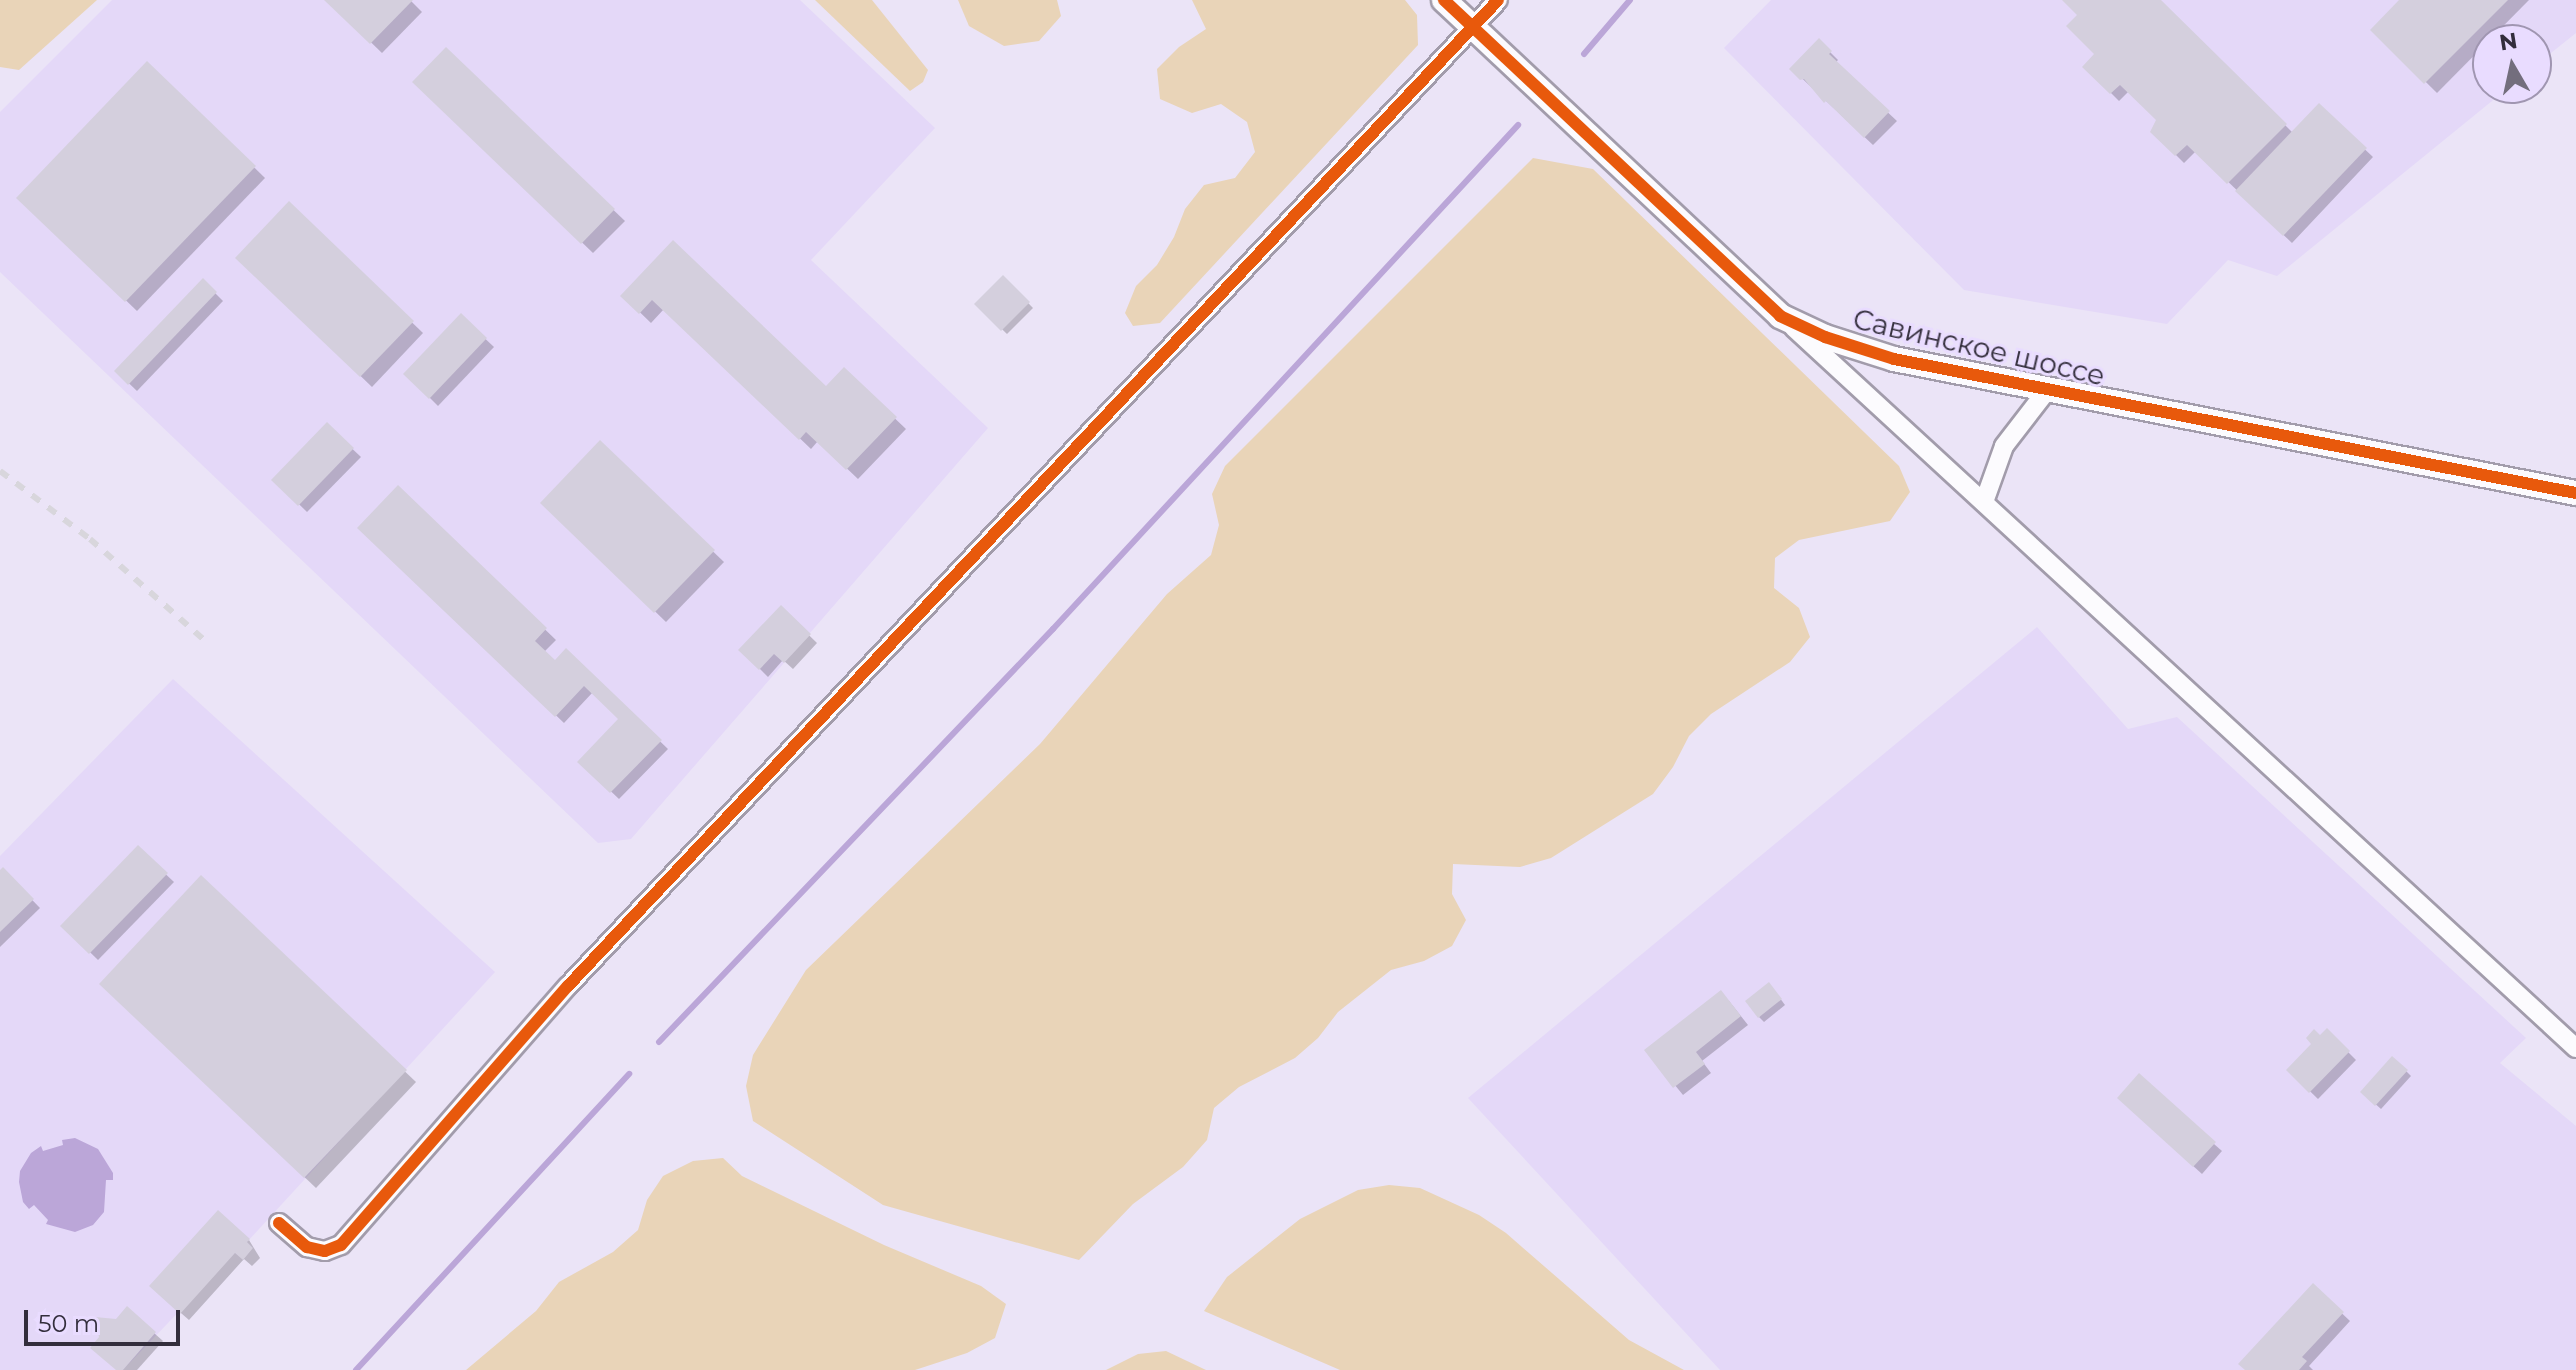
<!DOCTYPE html>
<html>
<head>
<meta charset="utf-8">
<style>
	body { margin:0 }
	#map { position:relative; width:2576px; height:1370px; overflow:hidden; background:#ebe4f7; font-family:Montserrat,sans-serif }
	div>[style] { position:absolute }
	[style*='--x'] { left:calc(var(--x)*1px); top:calc(var(--y)*1px); width:calc(var(--w)*1px); rotate:calc(var(--a)*1deg) }
	.built>* { inset:0; background:#e4d8f8 }
	.green>* { inset:0; background:#e9d4b8 }
	.water>* { inset:0; background:#bba6d8 }
	.shadow>* { inset:0; background:#0003 }
	.stream>* { height:6px; margin:-3px; padding:0 3px; transform-origin:3px; border-radius:3px; background:#bba6d8 }
	.building>* { inset:0; background:#d4cfdd }
	.roads { filter:drop-shadow(2px 0 #a29cab) drop-shadow(-2px 0 #a29cab) drop-shadow(0 2px #a29cab) drop-shadow(0 -2px #a29cab) }
	.minor>* { height:18px; margin:-9px; padding:0 9px; transform-origin:9px; border-radius:9px; background:#fcfbfe }
	.tertiary>* { height:24px; margin:-12px; padding:0 12px; transform-origin:12px; border-radius:12px; background:#fcfbfe }
	.rail>* { height:6px; margin-top:-3px; transform-origin:0; background:repeating-linear-gradient(90deg,#d8d6dc 0 10px,transparent 0 20px) }
	.cycleway>* { height:12px; margin:-6px; padding:0 6px; transform-origin:6px; border-radius:6px; background:#e8590c }
	span { translate:-50% -50%; white-space:nowrap; text-align:center; line-height:1.15; -webkit-text-stroke:6px #e9dcff; paint-order:stroke }
	.street-label { font-size:28px; color:#332e3c }
	.north { position:absolute; left:2472px; top:24px; width:80px; height:80px; box-sizing:border-box; background:#e9dcff; border:2px solid #a096b1; border-radius:50%; rotate:351deg; font-size:22px; font-weight:700; line-height:32px; text-align:center; color:#332e3c }
	.north::after { content:''; display:block; margin:auto; width:28px; height:36px; background:#736e7d; clip-path:polygon(50% 0,100% 100%,50% 72%,0 100%) }
	.scale { position:absolute; left:24px; top:1310px; width:156px; height:36px; box-sizing:border-box; border:4px solid #332e3c; border-top:0; padding-left:10px; font-size:24px; line-height:28px; white-space:nowrap; color:#332e3c; -webkit-text-stroke:6px #e9dcff; paint-order:stroke }
</style>
</head>
<body>
<div id="map">
	<div class="built">
		<i style="clip-path:polygon(112px 0,800px 0,935px 128px,811px 260px,988px 428px,631px 839px,598px 843px,0 272px,0 112px)"></i>
		<i style="clip-path:polygon(1771px 0,2576px 0,2576px 33px,2536px 65px,2536px 40px,2488px 40px,2488px 88px,2508px 88px,2277px 276px,2228px 260px,2167px 324px,1964px 290px,1724px 48px)"></i>
		<i style="clip-path:polygon(2037px 627px,2128px 729px,2177px 717px,2526px 1038px,2500px 1063px,2576px 1126px,2576px 1370px,1720px 1370px,1468px 1098px)"></i>
		<i style="clip-path:polygon(173px 679px,495px 972px,247px 1242px,253px 1248px,243px 1260px,235px 1253px,123px 1370px,0 1370px,0 856px)"></i>
	</div>
	<div class="green">
		<i style="clip-path:polygon(0 0,97px 0,19px 70px,0 67px)"></i>
		<i style="clip-path:polygon(815px 0,872px 0,928px 70px,923px 82px,910px 91px)"></i>
		<i style="clip-path:polygon(958px 0,1057px 0,1061px 16px,1039px 41px,1004px 46px,969px 26px)"></i>
		<i style="clip-path:polygon(1192px 0,1405px 0,1417px 15px,1418px 45px,1160px 323px,1133px 326px,1125px 313px,1136px 286px,1157px 265px,1174px 237px,1185px 209px,1204px 185px,1235px 178px,1255px 152px,1247px 122px,1221px 104px,1192px 113px,1160px 99px,1157px 69px,1179px 47px,1206px 29px)"></i>
		<i style="clip-path:polygon(1533px 158px,1593px 169px,1899px 466px,1910px 492px,1890px 521px,1799px 540px,1775px 558px,1774px 588px,1799px 608px,1810px 637px,1790px 662px,1711px 714px,1689px 736px,1673px 767px,1653px 794px,1551px 858px,1520px 867px,1453px 864px,1452px 894px,1466px 920px,1452px 946px,1424px 961px,1391px 970px,1338px 1012px,1318px 1038px,1295px 1058px,1239px 1087px,1214px 1108px,1207px 1140px,1183px 1167px,1133px 1204px,1079px 1260px,883px 1205px,753px 1121px,746px 1086px,753px 1055px,806px 970px,1040px 744px,1167px 594px,1211px 555px,1219px 525px,1212px 494px,1225px 466px)"></i>
		<i style="clip-path:polygon(723px 1158px,742px 1176px,884px 1245px,981px 1286px,1006px 1304px,995px 1338px,967px 1353px,915px 1370px,466px 1370px,536px 1311px,559px 1282px,613px 1252px,638px 1230px,647px 1200px,663px 1176px,693px 1161px)"></i>
		<i style="clip-path:polygon(1389px 1185px,1420px 1188px,1479px 1215px,1506px 1233px,1629px 1340px,1684px 1370px,1340px 1370px,1204px 1311px,1227px 1277px,1300px 1219px,1358px 1190px)"></i>
		<i style="clip-path:polygon(1166px 1351px,1206px 1370px,1106px 1370px,1138px 1354px)"></i>
	</div>
	<div class="water">
		<i style="clip-path:polygon(75px 1138px,98px 1149px,113px 1173px,113px 1180px,106px 1180px,104px 1212px,93px 1225px,75px 1232px,46px 1224px,48px 1220px,34px 1205px,29px 1209px,23px 1202px,19px 1182px,20px 1171px,31px 1153px,41px 1146px,43px 1151px,63px 1145px,62px 1140px)"></i>
	</div>
	<div class="shadow">
		<i style="clip-path:polygon(327px 0,410px 0,422px 12px,382px 53px)"></i>
		<i style="clip-path:polygon(2065px 0,2158px 0,2293px 133px,2319px 106px,2373px 157px,2292px 243px,2196px 151px,2184px 163px,2152px 131px,2159px 119px,2129px 91px,2119px 101px,2085px 67px,2097px 54px,2080px 15px)"></i>
		<i style="clip-path:polygon(2402px 0,2529px 0,2437px 93px,2373px 30px)"></i>
		<i style="clip-path:polygon(1819px 41px,1838px 60px,1835px 63px,1897px 121px,1873px 145px,1792px 69px)"></i>
		<i style="clip-path:polygon(446px 50px,625px 221px,593px 253px,415px 82px)"></i>
		<i style="clip-path:polygon(147px 64px,265px 178px,137px 311px,19px 198px)"></i>
		<i style="clip-path:polygon(289px 204px,423px 333px,372px 387px,238px 258px)"></i>
		<i style="clip-path:polygon(673px 243px,826px 388px,844px 370px,906px 429px,858px 479px,818px 441px,811px 449px,664px 309px,651px 323px,623px 296px)"></i>
		<i style="clip-path:polygon(1003px 277px,1033px 308px,1007px 334px,976px 304px)"></i>
		<i style="clip-path:polygon(203px 281px,223px 301px,137px 391px,116px 371px)"></i>
		<i style="clip-path:polygon(461px 316px,494px 347px,438px 406px,406px 374px)"></i>
		<i style="clip-path:polygon(327px 425px,361px 457px,307px 512px,274px 480px)"></i>
		<i style="clip-path:polygon(600px 443px,724px 562px,666px 622px,543px 503px)"></i>
		<i style="clip-path:polygon(398px 488px,556px 640px,544px 652px,555px 663px,566px 651px,668px 749px,619px 799px,580px 762px,621px 719px,593px 692px,564px 723px,360px 528px)"></i>
		<i style="clip-path:polygon(781px 608px,817px 643px,793px 669px,783px 660px,768px 677px,741px 650px)"></i>
		<i style="clip-path:polygon(138px 848px,174px 882px,98px 960px,63px 926px)"></i>
		<i style="clip-path:polygon(3px 870px,40px 908px,0 947px,0 873px)"></i>
		<i style="clip-path:polygon(201px 878px,416px 1082px,316px 1188px,101px 984px)"></i>
		<i style="clip-path:polygon(1774px 990px,1785px 1005px,1764px 1022px,1759px 1017px)"></i>
		<i style="clip-path:polygon(1729px 1001px,1748px 1025px,1702px 1061px,1711px 1073px,1683px 1095px,1647px 1051px)"></i>
		<i style="clip-path:polygon(2327px 1031px,2356px 1060px,2318px 1099px,2288px 1070px)"></i>
		<i style="clip-path:polygon(2393px 1058px,2411px 1076px,2381px 1109px,2362px 1092px)"></i>
		<i style="clip-path:polygon(2127px 1106px,2214px 1144px,2222px 1151px,2202px 1174px)"></i>
		<i style="clip-path:polygon(249px 1240px,260px 1258px,252px 1266px,244px 1259px,189px 1320px,159px 1294px)"></i>
		<i style="clip-path:polygon(2313px 1286px,2350px 1321px,2309px 1366px,2313px 1370px,2247px 1370px)"></i>
		<i style="clip-path:polygon(127px 1309px,163px 1341px,137px 1370px,117px 1370px,117px 1321px)"></i>
	</div>
	<div class="stream">
		<i style="--x:1584;--y:54;--w:71;--a:-49.6"></i>
		<i style="--x:659;--y:1042;--w:571;--a:-46.35"></i>
		<i style="--x:1053;--y:629;--w:686;--a:-47.3"></i>
		<i style="--x:356;--y:1370;--w:403;--a:-47.3"></i>
	</div>
	<div class="building">
		<i style="clip-path:polygon(324px 0,413px 0,370px 44px)"></i>
		<i style="clip-path:polygon(2062px 0,2161px 0,2287px 124px,2227px 184px,2187px 145px,2175px 156px,2150px 132px,2156px 120px,2120px 85px,2110px 94px,2082px 67px,2094px 54px,2066px 26px,2077px 15px)"></i>
		<i style="clip-path:polygon(2399px 0,2508px 0,2424px 84px,2370px 30px)"></i>
		<i style="clip-path:polygon(1819px 38px,1832px 51px,1829px 54px,1890px 111px,1864px 138px,1826px 101px,1824px 103px,1804px 79px,1800px 80px,1789px 69px)"></i>
		<i style="clip-path:polygon(446px 47px,615px 209px,581px 244px,412px 82px)"></i>
		<i style="clip-path:polygon(147px 61px,256px 166px,125px 302px,16px 198px)"></i>
		<i style="clip-path:polygon(2319px 103px,2367px 148px,2283px 236px,2235px 191px)"></i>
		<i style="clip-path:polygon(289px 201px,414px 321px,360px 377px,235px 258px)"></i>
		<i style="clip-path:polygon(673px 240px,826px 386px,844px 367px,897px 417px,846px 470px,806px 432px,799px 440px,652px 300px,639px 314px,620px 296px)"></i>
		<i style="clip-path:polygon(1003px 275px,1030px 302px,1001px 331px,974px 304px)"></i>
		<i style="clip-path:polygon(203px 278px,217px 292px,128px 385px,114px 371px)"></i>
		<i style="clip-path:polygon(461px 313px,487px 338px,429px 399px,403px 374px)"></i>
		<i style="clip-path:polygon(327px 422px,354px 448px,298px 506px,271px 480px)"></i>
		<i style="clip-path:polygon(600px 440px,715px 550px,654px 613px,540px 503px)"></i>
		<i style="clip-path:polygon(398px 485px,547px 628px,535px 641px,555px 660px,566px 648px,662px 740px,610px 793px,577px 762px,618px 719px,584px 686px,555px 717px,357px 528px)"></i>
		<i style="clip-path:polygon(781px 605px,811px 634px,784px 663px,774px 654px,759px 670px,738px 650px)"></i>
		<i style="clip-path:polygon(138px 845px,168px 873px,89px 954px,60px 926px)"></i>
		<i style="clip-path:polygon(3px 867px,34px 899px,0 932px,0 870px)"></i>
		<i style="clip-path:polygon(201px 875px,407px 1070px,304px 1178px,99px 984px)"></i>
		<i style="clip-path:polygon(1769px 982px,1782px 999px,1758px 1018px,1745px 1001px)"></i>
		<i style="clip-path:polygon(1721px 990px,1741px 1016px,1696px 1052px,1705px 1064px,1673px 1088px,1644px 1050px)"></i>
		<i style="clip-path:polygon(2327px 1028px,2350px 1051px,2309px 1093px,2286px 1070px,2311px 1044px,2306px 1038px,2314px 1029px,2320px 1035px)"></i>
		<i style="clip-path:polygon(2392px 1056px,2408px 1070px,2375px 1106px,2360px 1092px)"></i>
		<i style="clip-path:polygon(2139px 1073px,2216px 1142px,2193px 1167px,2117px 1098px)"></i>
		<i style="clip-path:polygon(218px 1210px,250px 1239px,247px 1242px,253px 1248px,243px 1260px,235px 1253px,180px 1314px,149px 1286px)"></i>
		<i style="clip-path:polygon(2313px 1283px,2344px 1312px,2302px 1357px,2307px 1361px,2299px 1370px,2245px 1370px,2238px 1364px)"></i>
		<i style="clip-path:polygon(127px 1306px,156px 1332px,123px 1370px,116px 1370px,90px 1348px,99px 1337px,95px 1317px,116px 1319px)"></i>
	</div>
	<div class="roads">
		<div class="minor">
			<i style="--x:1794;--y:328;--w:1063;--a:42.64"></i>
			<i style="--x:1984;--y:502;--w:59;--a:-70.3"></i>
			<i style="--x:2004;--y:446;--w:72;--a:-52.3"></i>
			<i style="--x:279;--y:1223;--w:37;--a:41"></i>
			<i style="--x:307;--y:1247;--w:18;--a:13"></i>
			<i style="--x:325;--y:1251;--w:17;--a:-21"></i>
			<i style="--x:341;--y:1245;--w:344;--a:-48.8"></i>
			<i style="--x:568;--y:986;--w:1355;--a:-46.67"></i>
		</div>
		<div class="tertiary">
			<i style="--x:1444;--y:0;--w:461;--a:43.2"></i>
			<i style="--x:1780;--y:316;--w:50;--a:25"></i>
			<i style="--x:1825;--y:337;--w:72;--a:17.7"></i>
			<i style="--x:1894;--y:359;--w:695;--a:11.12"></i>
		</div>
	</div>
	<div class="rail">
		<i style="--x:0;--y:471;--w:113;--a:37.1"></i>
		<i style="--x:90;--y:539;--w:151;--a:41.5"></i>
	</div>
	<div class="cycleway">
		<i style="--x:1444;--y:0;--w:461;--a:43.2"></i>
		<i style="--x:1780;--y:316;--w:50;--a:25"></i>
		<i style="--x:1825;--y:337;--w:72;--a:17.7"></i>
		<i style="--x:1894;--y:359;--w:695;--a:11.12"></i>
		<i style="--x:279;--y:1223;--w:37;--a:41"></i>
		<i style="--x:307;--y:1247;--w:18;--a:13"></i>
		<i style="--x:325;--y:1251;--w:17;--a:-21"></i>
		<i style="--x:341;--y:1245;--w:344;--a:-48.8"></i>
		<i style="--x:568;--y:986;--w:1355;--a:-46.67"></i>
	</div>
	<div class="street-label">
		<span style="left:1979px;top:347px;rotate:13deg">Савинское шоссе</span>
	</div>
	<div class="north">N</div>
	<div class="scale">50 m</div>
</div>
</body>
</html>
